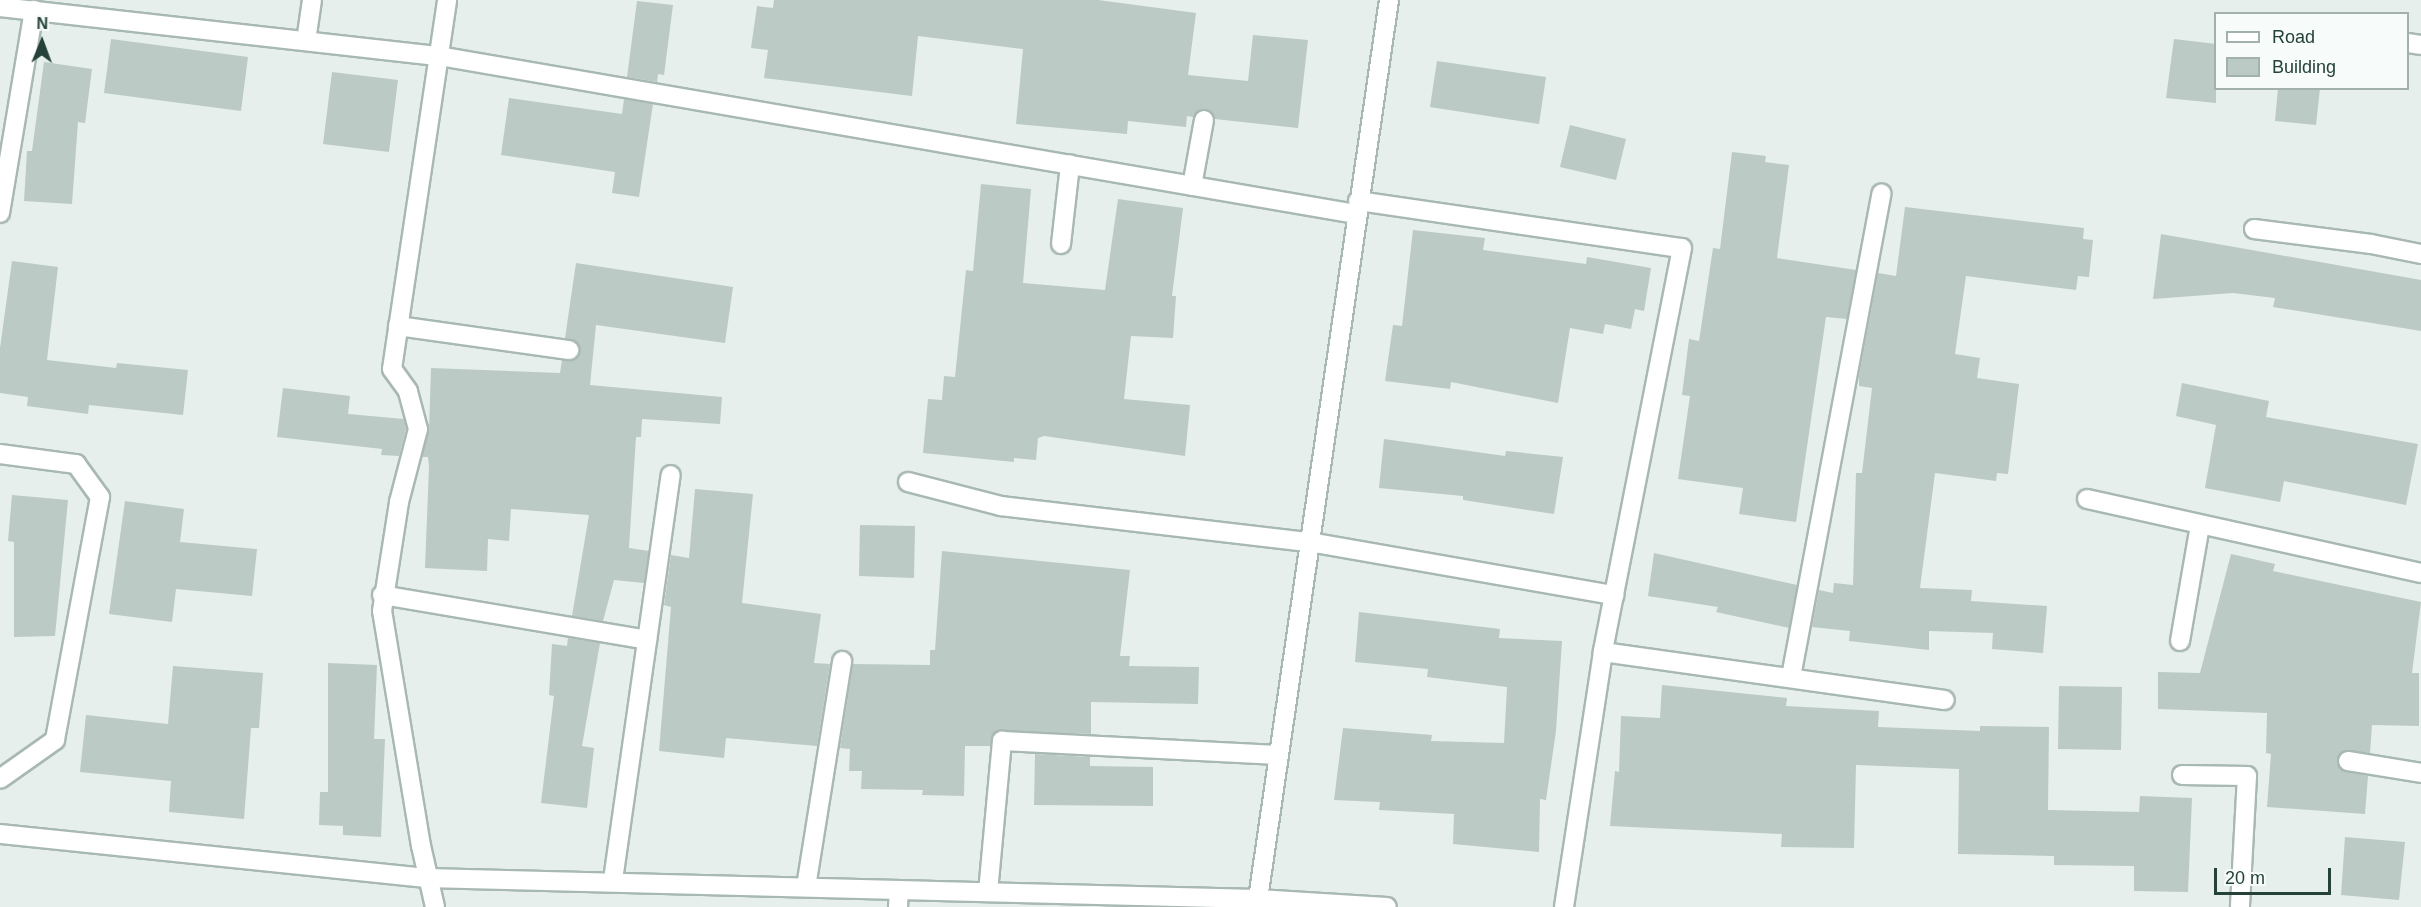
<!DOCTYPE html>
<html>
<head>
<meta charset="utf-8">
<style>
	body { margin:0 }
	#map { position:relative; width:2421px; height:907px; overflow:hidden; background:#e6efeb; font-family:Helvetica,sans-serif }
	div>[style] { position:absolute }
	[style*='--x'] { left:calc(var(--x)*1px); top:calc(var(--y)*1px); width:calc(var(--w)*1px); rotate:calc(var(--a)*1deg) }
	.building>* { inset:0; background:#bbcac4 }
	.roads { filter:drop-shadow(2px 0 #a8b8b2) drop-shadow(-2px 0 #a8b8b2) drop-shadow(0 2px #a8b8b2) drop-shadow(0 -2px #a8b8b2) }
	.minor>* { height:18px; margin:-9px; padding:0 9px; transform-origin:9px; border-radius:9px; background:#fff }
	.tertiary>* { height:18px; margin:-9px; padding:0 9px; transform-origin:9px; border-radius:9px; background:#fff }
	span { translate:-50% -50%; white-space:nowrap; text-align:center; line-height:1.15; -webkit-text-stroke:6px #f7fbf9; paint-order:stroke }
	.legend { position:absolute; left:2214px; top:12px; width:195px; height:78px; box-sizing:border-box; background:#f7fbf9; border:2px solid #a3b1ad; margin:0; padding:8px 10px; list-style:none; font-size:18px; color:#24423a }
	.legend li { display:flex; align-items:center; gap:12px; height:30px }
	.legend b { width:30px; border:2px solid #a3b1ad }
	.north { position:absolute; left:12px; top:12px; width:60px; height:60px; -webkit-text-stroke:4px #f7fbf9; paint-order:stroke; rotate:1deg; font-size:16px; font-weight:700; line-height:24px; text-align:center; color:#24423a }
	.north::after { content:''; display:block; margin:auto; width:21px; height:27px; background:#24423a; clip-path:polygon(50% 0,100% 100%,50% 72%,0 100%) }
	.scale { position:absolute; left:2214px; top:868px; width:117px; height:27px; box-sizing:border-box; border:3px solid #24423a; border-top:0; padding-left:8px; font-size:18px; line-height:21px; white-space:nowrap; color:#24423a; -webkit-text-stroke:4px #f7fbf9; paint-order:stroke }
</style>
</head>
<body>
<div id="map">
	<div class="building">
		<i style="clip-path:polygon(774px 0,1098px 0,1196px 13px,1188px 75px,1248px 81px,1253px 35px,1308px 40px,1298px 128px,1215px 119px,1205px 109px,1193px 117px,1187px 116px,1186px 127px,1128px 121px,1127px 134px,1016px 124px,1023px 49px,918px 36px,912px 96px,764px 78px,768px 50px,751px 48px,757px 6px,773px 8px)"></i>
		<i style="clip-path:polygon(637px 1px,673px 5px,664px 75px,658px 74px,657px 82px,627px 77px)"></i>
		<i style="clip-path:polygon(111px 39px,248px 57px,241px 111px,104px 93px)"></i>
		<i style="clip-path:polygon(2174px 39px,2216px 44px,2216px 103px,2166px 98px)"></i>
		<i style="clip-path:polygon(1437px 61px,1546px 77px,1539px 124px,1430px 107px)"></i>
		<i style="clip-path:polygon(44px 62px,92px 69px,85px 123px,78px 122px,72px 204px,24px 201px,27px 151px,32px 151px)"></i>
		<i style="clip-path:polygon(332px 72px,398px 80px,389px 152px,323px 144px)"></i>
		<i style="clip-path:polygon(2278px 88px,2320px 88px,2316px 125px,2275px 121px)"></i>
		<i style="clip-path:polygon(509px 98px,622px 114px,624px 99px,653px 104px,639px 197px,612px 193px,615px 172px,501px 155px)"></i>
		<i style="clip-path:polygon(1570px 125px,1626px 139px,1616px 180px,1560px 167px)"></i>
		<i style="clip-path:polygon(1732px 152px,1766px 156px,1765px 162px,1789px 165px,1777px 258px,1856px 270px,1847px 319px,1826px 317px,1796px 522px,1739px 514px,1743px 488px,1678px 479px,1690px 396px,1682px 395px,1689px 339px,1699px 341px,1713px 248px,1720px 249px)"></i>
		<i style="clip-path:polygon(981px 184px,1031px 189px,1023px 283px,1105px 290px,1118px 199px,1183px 208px,1172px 296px,1176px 296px,1173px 338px,1131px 336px,1124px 399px,1190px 405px,1185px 456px,1044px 436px,1038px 438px,1036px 460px,1014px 458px,1014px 462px,923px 453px,928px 399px,942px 400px,944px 376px,955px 377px,966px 270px,973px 271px)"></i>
		<i style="clip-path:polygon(1905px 207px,2084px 228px,2083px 239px,2093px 240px,2089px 277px,2078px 276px,2076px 290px,1966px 276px,1955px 354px,1980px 358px,1977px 378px,2019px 384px,2008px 474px,1997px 473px,1996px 481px,1935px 473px,1920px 588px,1972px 590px,1971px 601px,2047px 606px,2043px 653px,1992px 649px,1993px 633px,1929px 631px,1929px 650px,1849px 641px,1850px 631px,1812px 627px,1819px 590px,1833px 593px,1834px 583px,1853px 585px,1856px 473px,1862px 473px,1872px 388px,1859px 386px,1859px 376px,1878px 273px,1896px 276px)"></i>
		<i style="clip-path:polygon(1413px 230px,1485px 238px,1483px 250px,1586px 264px,1587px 257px,1651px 268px,1644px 311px,1635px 309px,1631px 329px,1605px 324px,1603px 334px,1570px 328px,1558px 403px,1451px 382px,1450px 389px,1385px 381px,1393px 325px,1402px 326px)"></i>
		<i style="clip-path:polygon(2161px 234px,2421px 280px,2421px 331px,2273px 307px,2275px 298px,2233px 293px,2153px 299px)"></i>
		<i style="clip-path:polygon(12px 261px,58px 267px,47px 360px,116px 368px,117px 363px,188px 370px,183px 415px,89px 405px,88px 414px,27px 406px,28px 397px,0 393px,0 348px)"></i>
		<i style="clip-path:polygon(576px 263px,733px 287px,725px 343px,596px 325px,590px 385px,722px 397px,720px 424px,642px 419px,641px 437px,636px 437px,629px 548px,649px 551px,644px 583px,614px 580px,603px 621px,572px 616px,589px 515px,511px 509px,509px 541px,488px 539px,487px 571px,425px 568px,429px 466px,428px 457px,422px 457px,429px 431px,431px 368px,560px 373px,562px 360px,574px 360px,580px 352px,576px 342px,565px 338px)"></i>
		<i style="clip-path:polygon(2182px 383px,2269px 401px,2266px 417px,2418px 444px,2406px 505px,2284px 481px,2280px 502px,2205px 488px,2216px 425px,2176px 416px)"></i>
		<i style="clip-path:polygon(283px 388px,350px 396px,348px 414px,404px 419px,406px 429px,399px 456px,381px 455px,382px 449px,277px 437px)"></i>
		<i style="clip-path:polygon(1384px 439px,1505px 456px,1506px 451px,1563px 457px,1554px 514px,1463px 500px,1463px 496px,1379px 488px)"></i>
		<i style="clip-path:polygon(695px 489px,753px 494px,742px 603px,821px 614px,814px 663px,830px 664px,817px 746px,726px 738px,724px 758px,659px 751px,671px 607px,664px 605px,671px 555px,689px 558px)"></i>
		<i style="clip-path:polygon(12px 495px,68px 500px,55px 636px,14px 637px,14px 542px,8px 541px)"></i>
		<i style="clip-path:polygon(125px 501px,184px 509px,180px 542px,257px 549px,252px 596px,176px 589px,172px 622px,109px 614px)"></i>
		<i style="clip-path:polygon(860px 525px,915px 526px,914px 578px,859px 576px)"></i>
		<i style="clip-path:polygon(942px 551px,1130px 570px,1120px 656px,1130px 656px,1129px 666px,1199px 667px,1198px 704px,1091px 702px,1091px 734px,998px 731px,990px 746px,965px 746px,964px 796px,922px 795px,923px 790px,861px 789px,862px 771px,849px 771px,850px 749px,840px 748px,853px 664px,930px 665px,930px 650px,935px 650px)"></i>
		<i style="clip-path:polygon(1654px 553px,1797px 585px,1789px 628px,1716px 612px,1718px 607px,1648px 596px)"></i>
		<i style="clip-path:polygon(2231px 554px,2275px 564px,2273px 571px,2421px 602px,2412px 673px,2419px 673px,2419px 726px,2372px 725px,2370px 753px,2345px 750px,2337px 759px,2341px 770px,2368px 776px,2365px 814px,2267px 807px,2271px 754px,2266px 753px,2267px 713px,2158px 709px,2158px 672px,2200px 673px)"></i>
		<i style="clip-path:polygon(1359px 612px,1500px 629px,1499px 638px,1562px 641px,1556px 731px,1546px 800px,1540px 799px,1539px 852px,1453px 844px,1454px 814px,1379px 810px,1380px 802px,1334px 800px,1343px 728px,1432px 735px,1431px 741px,1504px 743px,1507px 687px,1427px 677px,1428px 669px,1355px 662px)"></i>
		<i style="clip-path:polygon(568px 638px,600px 643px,582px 746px,594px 748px,587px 808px,541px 803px,554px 696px,549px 695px,552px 644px,567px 646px)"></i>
		<i style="clip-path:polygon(328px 663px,377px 665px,374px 739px,385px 739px,381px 837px,343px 835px,343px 826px,319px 825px,320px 792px,328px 792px)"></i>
		<i style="clip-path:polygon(173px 666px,263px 673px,259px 728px,251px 728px,244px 819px,169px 812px,171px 781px,80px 772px,86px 715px,168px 724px)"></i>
		<i style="clip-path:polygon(1662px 685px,1787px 698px,1786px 706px,1879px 711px,1878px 727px,1980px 731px,1980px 726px,2049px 727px,2048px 810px,2139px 812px,2140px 796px,2192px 798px,2188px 892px,2134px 891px,2134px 866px,2054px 865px,2054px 856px,1958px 854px,1959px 769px,1856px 765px,1854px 848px,1781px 847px,1782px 834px,1610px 826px,1615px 771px,1619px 772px,1621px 716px,1660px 718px)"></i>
		<i style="clip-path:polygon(2059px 686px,2122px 687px,2121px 750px,2058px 749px)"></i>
		<i style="clip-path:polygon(1035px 754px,1090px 757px,1090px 766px,1153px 767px,1153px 806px,1034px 805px)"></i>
		<i style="clip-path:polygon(2345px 837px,2405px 842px,2399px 900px,2341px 895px)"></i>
	</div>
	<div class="roads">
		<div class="minor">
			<i style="--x:0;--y:7;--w:442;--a:6.4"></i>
			<i style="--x:439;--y:56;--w:931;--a:9.78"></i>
			<i style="--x:306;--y:41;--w:41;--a:-81.7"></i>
			<i style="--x:2408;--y:43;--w:13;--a:9"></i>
			<i style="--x:1192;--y:186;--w:67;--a:-79.7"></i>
			<i style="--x:1358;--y:201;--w:327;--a:8.3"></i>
			<i style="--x:1682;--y:248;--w:412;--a:101.1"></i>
			<i style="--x:1603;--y:652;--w:258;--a:98.7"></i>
			<i style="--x:0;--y:213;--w:206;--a:-80.5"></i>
			<i style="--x:2254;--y:229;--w:118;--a:7.3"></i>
			<i style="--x:2371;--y:244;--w:51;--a:11.3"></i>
			<i style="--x:1061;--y:244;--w:80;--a:-83.5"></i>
			<i style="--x:398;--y:326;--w:173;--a:8"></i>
			<i style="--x:0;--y:454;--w:77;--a:7.5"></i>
			<i style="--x:76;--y:464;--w:41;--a:54"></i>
			<i style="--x:100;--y:497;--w:247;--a:100.5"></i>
			<i style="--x:55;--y:740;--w:67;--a:144.7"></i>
			<i style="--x:908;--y:482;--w:96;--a:14.5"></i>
			<i style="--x:1001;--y:506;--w:310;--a:6.7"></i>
			<i style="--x:1309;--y:542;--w:310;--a:9.9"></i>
			<i style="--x:2087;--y:499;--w:342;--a:12.5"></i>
			<i style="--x:382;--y:595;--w:269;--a:9.6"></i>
			<i style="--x:2180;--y:641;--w:118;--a:-80.2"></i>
			<i style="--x:1603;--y:652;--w:345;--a:8"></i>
			<i style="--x:1791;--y:677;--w:492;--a:-79.4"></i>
			<i style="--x:2348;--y:761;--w:74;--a:9.3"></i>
			<i style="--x:2182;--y:775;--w:65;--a:0.9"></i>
			<i style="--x:2247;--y:776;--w:131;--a:93.1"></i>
			<i style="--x:613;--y:880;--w:409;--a:-81.9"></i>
			<i style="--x:806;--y:887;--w:229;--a:-80.9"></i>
			<i style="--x:988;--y:892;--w:152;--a:-84.7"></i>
			<i style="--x:1002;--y:741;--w:277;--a:2.9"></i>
			<i style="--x:435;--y:907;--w:63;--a:-102.9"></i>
			<i style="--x:421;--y:846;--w:238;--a:-99.4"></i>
			<i style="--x:382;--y:611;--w:110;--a:-81.1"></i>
			<i style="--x:399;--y:502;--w:75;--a:-75.4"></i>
			<i style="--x:418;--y:429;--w:39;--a:-105"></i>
			<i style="--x:408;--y:391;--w:27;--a:-126"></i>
			<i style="--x:392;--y:369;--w:373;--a:-81.5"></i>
			<i style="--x:898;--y:907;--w:17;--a:-87"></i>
		</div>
		<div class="tertiary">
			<i style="--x:0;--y:834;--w:429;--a:5.9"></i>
			<i style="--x:427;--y:878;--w:831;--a:1.45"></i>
			<i style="--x:1258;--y:899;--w:129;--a:3.5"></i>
			<i style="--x:1258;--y:899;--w:908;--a:-81.71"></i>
		</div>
	</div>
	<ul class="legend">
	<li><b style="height:8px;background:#fff"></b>Road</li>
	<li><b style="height:16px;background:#bbcac4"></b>Building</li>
	</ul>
	<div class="north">N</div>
	<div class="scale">20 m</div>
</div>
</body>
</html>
